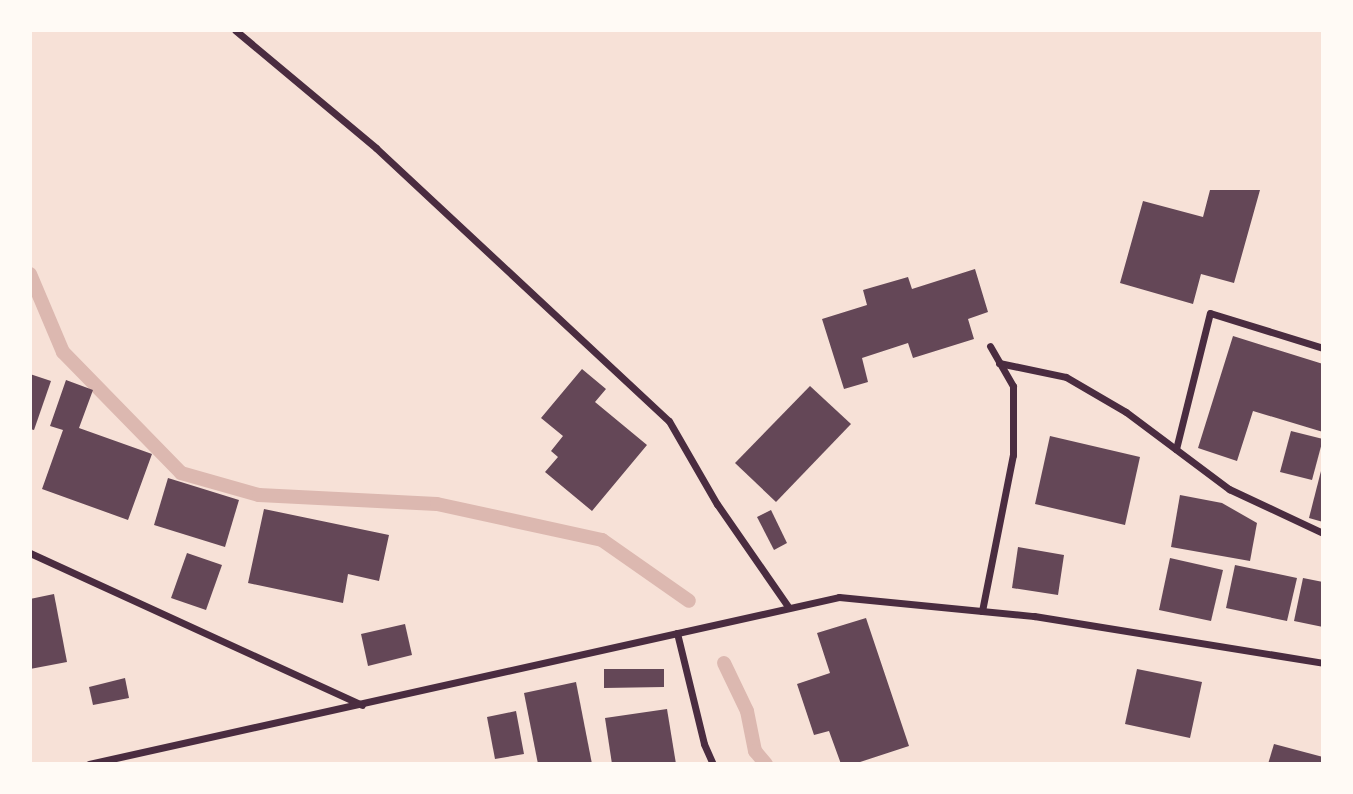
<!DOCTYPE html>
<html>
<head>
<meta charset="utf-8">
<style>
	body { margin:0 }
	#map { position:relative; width:1353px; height:794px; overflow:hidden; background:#f7e1d7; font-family:Merriweather,serif }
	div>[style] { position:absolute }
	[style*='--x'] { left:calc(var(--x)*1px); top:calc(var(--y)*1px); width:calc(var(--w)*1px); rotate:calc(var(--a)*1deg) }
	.stream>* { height:14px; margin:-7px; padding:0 7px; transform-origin:7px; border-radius:7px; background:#dcb8b0 }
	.building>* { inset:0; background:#644757 }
	.minor>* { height:7px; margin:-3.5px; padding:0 3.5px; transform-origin:3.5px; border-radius:3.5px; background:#4a2c40 }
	span { translate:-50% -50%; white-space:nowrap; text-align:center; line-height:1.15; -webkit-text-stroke:5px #fffaf5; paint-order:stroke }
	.frame { position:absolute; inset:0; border:32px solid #fffaf5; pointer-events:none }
</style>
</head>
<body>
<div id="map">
	<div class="stream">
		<i style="--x:30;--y:274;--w:85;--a:67.1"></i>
		<i style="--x:63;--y:352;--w:169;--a:45.7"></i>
		<i style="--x:181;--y:473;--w:81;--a:15.8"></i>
		<i style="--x:259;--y:495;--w:178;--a:2.9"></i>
		<i style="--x:437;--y:504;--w:169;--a:12.3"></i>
		<i style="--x:602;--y:540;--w:106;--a:35"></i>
		<i style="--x:724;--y:663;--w:53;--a:64.4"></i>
		<i style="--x:747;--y:711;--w:41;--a:78.7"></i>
		<i style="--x:755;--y:751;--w:17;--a:50"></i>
	</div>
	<div class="building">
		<i style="clip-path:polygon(1210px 190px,1260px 190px,1234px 283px,1201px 274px,1193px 304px,1120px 283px,1143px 201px,1203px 217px)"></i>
		<i style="clip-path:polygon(975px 269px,988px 312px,968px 319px,974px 339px,913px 358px,908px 343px,862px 358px,868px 382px,844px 389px,822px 319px,867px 305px,863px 290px,908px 277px,912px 289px)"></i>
		<i style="clip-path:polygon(1233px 336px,1323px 364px,1323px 432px,1253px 411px,1237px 461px,1198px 448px)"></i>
		<i style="clip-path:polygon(582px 369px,606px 389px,595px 402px,647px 445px,592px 511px,545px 472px,558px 457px,551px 451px,563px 436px,541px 418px)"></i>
		<i style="clip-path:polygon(30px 374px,51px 381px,34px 430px,30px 429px)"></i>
		<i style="clip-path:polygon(66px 380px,93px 390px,79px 428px,152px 454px,128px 520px,42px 489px,63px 430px,50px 426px)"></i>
		<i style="clip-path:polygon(810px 386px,851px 424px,776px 502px,735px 463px)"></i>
		<i style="clip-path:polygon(1291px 431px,1323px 439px,1312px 480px,1280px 472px)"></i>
		<i style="clip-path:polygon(1050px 436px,1140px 457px,1125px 525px,1035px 504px)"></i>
		<i style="clip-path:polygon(1322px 467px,1323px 467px,1323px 522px,1309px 518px)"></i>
		<i style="clip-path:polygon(168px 478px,239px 500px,225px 547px,154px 525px)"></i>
		<i style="clip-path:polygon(1180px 495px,1222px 503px,1257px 523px,1250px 561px,1171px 547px)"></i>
		<i style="clip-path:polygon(264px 509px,389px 535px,379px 581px,348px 574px,343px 603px,248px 583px)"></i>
		<i style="clip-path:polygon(771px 510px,787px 543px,774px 550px,757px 517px)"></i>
		<i style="clip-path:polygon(1018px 547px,1064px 555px,1058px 595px,1012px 588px)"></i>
		<i style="clip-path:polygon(187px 553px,222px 565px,206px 610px,171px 598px)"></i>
		<i style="clip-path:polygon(1170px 558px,1223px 570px,1211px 621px,1159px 610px)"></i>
		<i style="clip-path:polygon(1235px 565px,1297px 578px,1287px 621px,1226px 608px)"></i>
		<i style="clip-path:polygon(1303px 578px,1323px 582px,1323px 627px,1294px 621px)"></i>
		<i style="clip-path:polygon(54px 594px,67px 662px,30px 669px,30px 599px)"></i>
		<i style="clip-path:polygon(866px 618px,909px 746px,854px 764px,841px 764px,829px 731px,814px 735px,797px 684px,830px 673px,817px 633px)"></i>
		<i style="clip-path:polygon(405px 624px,412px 655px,368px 666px,361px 634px)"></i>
		<i style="clip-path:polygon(604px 669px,664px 669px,664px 687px,604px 688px)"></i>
		<i style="clip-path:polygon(1137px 669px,1202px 682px,1190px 738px,1125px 724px)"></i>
		<i style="clip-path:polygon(125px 678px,129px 698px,93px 705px,89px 687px)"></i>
		<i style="clip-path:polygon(576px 682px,592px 764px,538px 764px,524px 693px)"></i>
		<i style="clip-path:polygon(667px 709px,676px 764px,612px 764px,605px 718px)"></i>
		<i style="clip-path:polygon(516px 711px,524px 754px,495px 759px,487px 717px)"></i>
		<i style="clip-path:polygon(1274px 744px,1323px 757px,1323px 764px,1268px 764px)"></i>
	</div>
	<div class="minor">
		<i style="--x:235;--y:30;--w:184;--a:39.9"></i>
		<i style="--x:376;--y:148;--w:400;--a:43"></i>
		<i style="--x:669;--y:421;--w:96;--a:60"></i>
		<i style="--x:717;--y:504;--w:126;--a:55.3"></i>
		<i style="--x:999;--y:363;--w:68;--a:11.8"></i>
		<i style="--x:1066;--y:377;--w:69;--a:30.3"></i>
		<i style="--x:1126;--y:412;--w:129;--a:36.8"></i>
		<i style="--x:1229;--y:489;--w:104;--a:25.1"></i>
		<i style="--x:1176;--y:449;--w:140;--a:-76"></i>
		<i style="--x:1210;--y:313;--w:118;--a:17.2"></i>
		<i style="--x:30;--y:553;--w:365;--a:24.6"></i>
		<i style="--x:982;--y:611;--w:159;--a:-78.8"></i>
		<i style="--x:1013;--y:455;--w:69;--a:-90"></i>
		<i style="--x:1013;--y:386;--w:46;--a:-119.9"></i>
		<i style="--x:677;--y:633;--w:114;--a:76.3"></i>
		<i style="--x:704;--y:744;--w:22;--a:66"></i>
		<i style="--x:89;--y:764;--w:768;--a:-12.55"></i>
		<i style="--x:839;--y:597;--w:196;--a:5.6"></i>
		<i style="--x:1034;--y:616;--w:293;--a:9.2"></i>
	</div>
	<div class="frame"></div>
</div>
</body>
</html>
